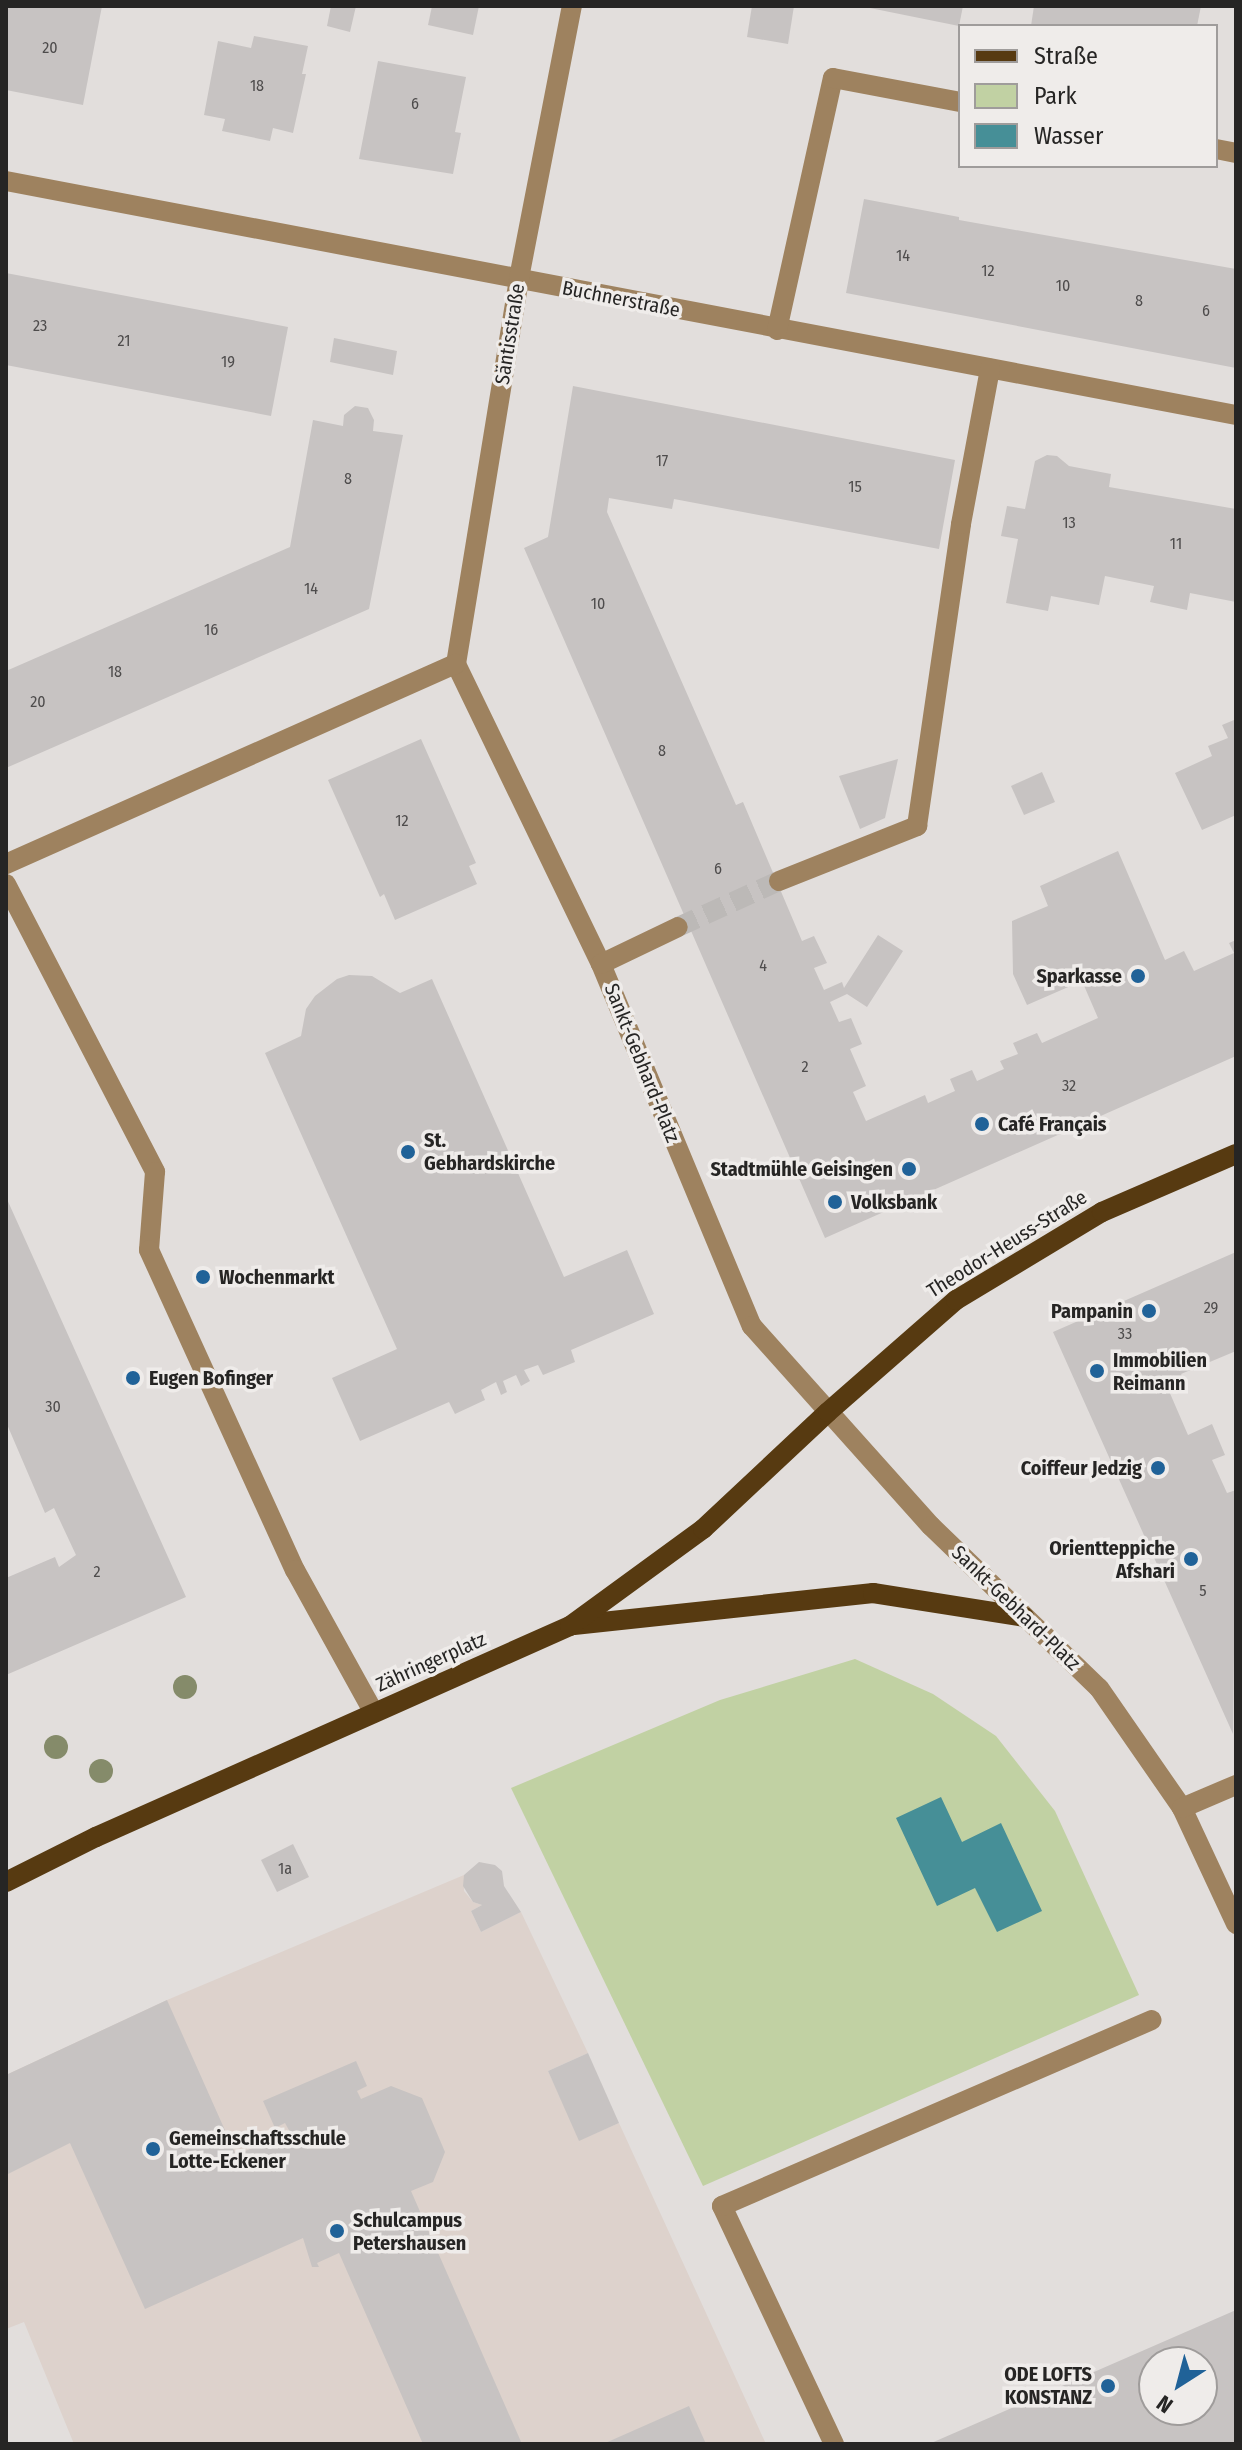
<!DOCTYPE html>
<html>
<head>
<meta charset="utf-8">
<style>
	body { margin:0 }
	#map { position:relative; width:1242px; height:2450px; overflow:hidden; background:#e2dedc; font-family:"Fira Sans Condensed",sans-serif }
	div>[style] { position:absolute }
	[style*='--x'] { left:calc(var(--x)*1px); top:calc(var(--y)*1px); width:calc(var(--w)*1px); rotate:calc(var(--a)*1deg) }
	.built>* { inset:0; background:#ddd2cc }
	.green>* { inset:0; background:#c1d1a3 }
	.water>* { inset:0; background:#468f97 }
	.building>* { inset:0; background:#c7c3c2 }
	.minor-tunnel>* { height:20px; margin-top:-10px; transform-origin:0; background:repeating-linear-gradient(90deg,#bcb9b7 0 20px,transparent 0 30px) }
	.minor>* { height:20px; margin:-10px; padding:0 10px; transform-origin:10px; border-radius:10px; background:#9e825f }
	.major>* { height:20px; margin:-10px; padding:0 10px; transform-origin:10px; border-radius:10px; background:#573a11 }
	.trees>* { width:24px; height:24px; margin:-12px; border-radius:50%; background:#858b6a }
	.dots>* { width:22px; height:22px; translate:-50% -50%; box-sizing:border-box; border:4px solid #efecea; border-radius:50% }
	span { translate:-50% -50%; white-space:nowrap; text-align:center; line-height:1.15; -webkit-text-stroke:7px #efecea; paint-order:stroke }
	.number-label { font-size:16px; color:#4e4c4c }
	.number-label span { -webkit-text-stroke-width:0 }
	.street-label { font-size:20px; color:#262524 }
	.poi-label { font-size:20px; color:#262524; font-weight:700 }
	.right { translate:-100% -50%; text-align:right }
	.left { translate:0 -50%; text-align:left }
	.frame { position:absolute; inset:0; border:8px solid #262524; pointer-events:none }
	.legend { position:absolute; left:958px; top:24px; width:260px; height:144px; box-sizing:border-box; background:#efecea; border:2px solid #9f9c9b; margin:0; padding:10px 14px; list-style:none; font-size:24px; color:#262524 }
	.legend li { display:flex; align-items:center; gap:16px; height:40px }
	.legend b { width:40px; border:2px solid #9f9c9b }
	.north { position:absolute; left:1138px; top:2346px; width:80px; height:80px; box-sizing:border-box; background:#efecea; border:2px solid #9f9c9b; border-radius:50%; rotate:216deg; font-size:22px; font-weight:700; line-height:32px; text-align:center; color:#262524 }
	.north::after { content:''; display:block; margin:auto; width:28px; height:36px; background:#206298; clip-path:polygon(50% 0,100% 100%,50% 72%,0 100%) }
</style>
</head>
<body>
<div id="map">
	<div class="built">
		<i style="clip-path:polygon(464px 1875px,464px 1891px,473px 1902px,482px 1905px,471px 1911px,481px 1932px,521px 1912px,588px 2053px,548px 2071px,580px 2140px,619px 2123px,766px 2444px,74px 2444px,24px 2322px,6px 2329px,6px 2075px,167px 2000px)"></i>
	</div>
	<div class="green">
		<i style="clip-path:polygon(855px 1659px,933px 1694px,996px 1736px,1055px 1811px,1139px 1995px,703px 2186px,511px 1788px,720px 1700px)"></i>
	</div>
	<div class="water">
		<i style="clip-path:polygon(941px 1797px,962px 1842px,1001px 1823px,1042px 1911px,997px 1932px,975px 1888px,937px 1906px,896px 1818px)"></i>
	</div>
	<div class="building">
		<i style="clip-path:polygon(6px 6px,102px 6px,83px 105px,6px 90px)"></i>
		<i style="clip-path:polygon(331px 6px,356px 6px,350px 32px,327px 26px)"></i>
		<i style="clip-path:polygon(432px 6px,479px 6px,473px 35px,428px 25px)"></i>
		<i style="clip-path:polygon(752px 6px,794px 6px,788px 44px,747px 37px)"></i>
		<i style="clip-path:polygon(860px 6px,963px 6px,959px 26px)"></i>
		<i style="clip-path:polygon(1034px 6px,1201px 6px,1197px 26px,1031px 26px)"></i>
		<i style="clip-path:polygon(254px 36px,308px 46px,302px 74px,306px 74px,293px 133px,273px 128px,270px 141px,222px 131px,225px 119px,204px 115px,218px 41px,251px 48px)"></i>
		<i style="clip-path:polygon(378px 61px,466px 77px,455px 132px,461px 133px,453px 174px,359px 159px)"></i>
		<i style="clip-path:polygon(864px 199px,959px 217px,959px 220px,1236px 269px,1236px 368px,846px 293px)"></i>
		<i style="clip-path:polygon(6px 273px,288px 327px,271px 416px,6px 365px)"></i>
		<i style="clip-path:polygon(334px 338px,397px 351px,393px 375px,330px 362px)"></i>
		<i style="clip-path:polygon(573px 386px,955px 460px,939px 549px,674px 499px,672px 509px,609px 498px,607px 512px,736px 805px,743px 802px,802px 941px,814px 936px,827px 963px,814px 968px,824px 990px,842px 982px,844px 988px,878px 935px,903px 951px,867px 1007px,847px 994px,830px 1002px,839px 1022px,851px 1018px,862px 1044px,850px 1049px,866px 1086px,853px 1092px,866px 1121px,925px 1095px,928px 1103px,955px 1091px,950px 1079px,972px 1070px,977px 1081px,1004px 1069px,1000px 1061px,1018px 1054px,1013px 1043px,1037px 1033px,1042px 1043px,1098px 1018px,1082px 981px,1027px 1005px,1013px 974px,1012px 921px,1048px 906px,1040px 886px,1118px 851px,1165px 960px,1184px 951px,1194px 971px,1234px 953px,1229px 943px,1236px 940px,1236px 1056px,825px 1238px,524px 548px,548px 537px)"></i>
		<i style="clip-path:polygon(355px 406px,368px 408px,374px 420px,373px 431px,403px 435px,369px 609px,6px 768px,6px 671px,290px 547px,313px 420px,343px 426px,344px 415px)"></i>
		<i style="clip-path:polygon(1047px 455px,1057px 456px,1069px 466px,1111px 474px,1109px 487px,1236px 509px,1236px 602px,1190px 593px,1187px 610px,1150px 602px,1154px 586px,1105px 576px,1099px 605px,1051px 596px,1048px 611px,1006px 603px,1018px 539px,1001px 536px,1007px 506px,1025px 509px,1035px 461px)"></i>
		<i style="clip-path:polygon(1234px 720px,1236px 815px,1202px 830px,1175px 773px,1212px 756px,1208px 746px,1228px 738px,1222px 725px)"></i>
		<i style="clip-path:polygon(421px 739px,476px 863px,469px 866px,477px 884px,395px 920px,384px 894px,380px 897px,328px 780px)"></i>
		<i style="clip-path:polygon(898px 759px,885px 818px,860px 829px,839px 776px)"></i>
		<i style="clip-path:polygon(1042px 772px,1055px 802px,1024px 815px,1011px 786px)"></i>
		<i style="clip-path:polygon(349px 975px,372px 976px,400px 993px,432px 979px,564px 1277px,627px 1250px,654px 1314px,571px 1350px,575px 1362px,543px 1375px,538px 1365px,524px 1370px,530px 1381px,521px 1386px,516px 1375px,503px 1381px,507px 1392px,501px 1395px,496px 1382px,481px 1390px,485px 1400px,455px 1414px,449px 1402px,360px 1441px,332px 1378px,397px 1349px,265px 1053px,301px 1036px,306px 1009px,315px 996px,337px 979px)"></i>
		<i style="clip-path:polygon(6px 1197px,186px 1597px,6px 1675px,6px 1578px,55px 1557px,59px 1567px,76px 1555px,54px 1508px,45px 1513px,6px 1422px)"></i>
		<i style="clip-path:polygon(1236px 1252px,1236px 1351px,1181px 1374px,1187px 1384px,1169px 1391px,1188px 1435px,1212px 1424px,1225px 1455px,1212px 1460px,1227px 1493px,1236px 1490px,1233px 1734px,1053px 1332px)"></i>
		<i style="clip-path:polygon(293px 1844px,309px 1877px,277px 1892px,261px 1860px)"></i>
		<i style="clip-path:polygon(479px 1862px,495px 1865px,502px 1871px,504px 1886px,521px 1912px,481px 1932px,471px 1911px,482px 1905px,473px 1902px,463px 1886px,464px 1875px)"></i>
		<i style="clip-path:polygon(167px 2000px,236px 2155px,290px 2132px,285px 2123px,275px 2128px,263px 2101px,356px 2061px,367px 2086px,357px 2091px,361px 2099px,391px 2086px,422px 2098px,445px 2152px,433px 2182px,411px 2191px,522px 2444px,423px 2444px,339px 2253px,317px 2263px,319px 2267px,312px 2267px,303px 2238px,145px 2309px,70px 2143px,6px 2175px,6px 2075px)"></i>
		<i style="clip-path:polygon(588px 2053px,619px 2123px,579px 2141px,548px 2071px)"></i>
		<i style="clip-path:polygon(evenodd,1236px 2310px,1236px 2444px,929px 2444px,1236px 2310px,1154px 2362px,1202px 2362px,1202px 2410px,1154px 2410px,1154px 2362px)"></i>
		<i style="clip-path:polygon(689px 2406px,706px 2444px,603px 2444px)"></i>
	</div>
	<div class="minor-tunnel">
		<i style="--x:678;--y:927;--w:111;--a:-24.5"></i>
	</div>
	<div class="minor">
		<i style="--x:1216;--y:149;--w:20;--a:11"></i>
		<i style="--x:6;--y:181;--w:1252;--a:10.77"></i>
		<i style="--x:777;--y:330;--w:258;--a:-77.5"></i>
		<i style="--x:833;--y:78;--w:129;--a:10.7"></i>
		<i style="--x:456;--y:664;--w:333;--a:64.2"></i>
		<i style="--x:601;--y:964;--w:392;--a:67.4"></i>
		<i style="--x:752;--y:1326;--w:268;--a:48.2"></i>
		<i style="--x:931;--y:1526;--w:233;--a:44"></i>
		<i style="--x:1099;--y:1688;--w:146;--a:55.3"></i>
		<i style="--x:1182;--y:1808;--w:128;--a:65"></i>
		<i style="--x:456;--y:664;--w:391;--a:-80.7"></i>
		<i style="--x:519;--y:278;--w:277;--a:-79"></i>
		<i style="--x:6;--y:864;--w:492;--a:-24"></i>
		<i style="--x:779;--y:881;--w:149;--a:-21.7"></i>
		<i style="--x:917;--y:826;--w:305;--a:-81.7"></i>
		<i style="--x:961;--y:524;--w:158;--a:-79.4"></i>
		<i style="--x:6;--y:884;--w:324;--a:62.6"></i>
		<i style="--x:155;--y:1172;--w:78;--a:94.4"></i>
		<i style="--x:149;--y:1250;--w:352;--a:65.5"></i>
		<i style="--x:295;--y:1570;--w:163;--a:61.1"></i>
		<i style="--x:601;--y:964;--w:85;--a:-25.7"></i>
		<i style="--x:1182;--y:1808;--w:59;--a:-23.1"></i>
		<i style="--x:834;--y:2444;--w:263;--a:-115.2"></i>
		<i style="--x:722;--y:2206;--w:468;--a:-23.4"></i>
	</div>
	<div class="major">
		<i style="--x:574;--y:1625;--w:301;--a:-6.1"></i>
		<i style="--x:873;--y:1593;--w:153;--a:9"></i>
		<i style="--x:6;--y:1882;--w:101;--a:-26.6"></i>
		<i style="--x:96;--y:1837;--w:519;--a:-24"></i>
		<i style="--x:570;--y:1626;--w:165;--a:-36.1"></i>
		<i style="--x:703;--y:1529;--w:171;--a:-43.1"></i>
		<i style="--x:828;--y:1412;--w:170;--a:-41.2"></i>
		<i style="--x:956;--y:1300;--w:170;--a:-31.1"></i>
		<i style="--x:1102;--y:1212;--w:146;--a:-23.4"></i>
	</div>
	<div class="trees">
		<i style="left:185px;top:1687px"></i>
		<i style="left:56px;top:1747px"></i>
		<i style="left:101px;top:1771px"></i>
	</div>
	<div class="dots">
		<i style="left:1138px;top:976px;background:#206298"></i>
		<i style="left:982px;top:1124px;background:#206298"></i>
		<i style="left:408px;top:1152px;background:#206298"></i>
		<i style="left:909px;top:1169px;background:#206298"></i>
		<i style="left:835px;top:1202px;background:#206298"></i>
		<i style="left:203px;top:1277px;background:#206298"></i>
		<i style="left:1149px;top:1311px;background:#206298"></i>
		<i style="left:1097px;top:1371px;background:#206298"></i>
		<i style="left:133px;top:1378px;background:#206298"></i>
		<i style="left:1158px;top:1468px;background:#206298"></i>
		<i style="left:1191px;top:1559px;background:#206298"></i>
		<i style="left:153px;top:2149px;background:#206298"></i>
		<i style="left:337px;top:2231px;background:#206298"></i>
		<i style="left:1108px;top:2386px;background:#206298"></i>
	</div>
	<div class="number-label">
		<span style="left:50px;top:48px">20</span>
		<span style="left:257px;top:86px">18</span>
		<span style="left:415px;top:104px">6</span>
		<span style="left:903px;top:256px">14</span>
		<span style="left:988px;top:271px">12</span>
		<span style="left:1063px;top:286px">10</span>
		<span style="left:1139px;top:301px">8</span>
		<span style="left:1206px;top:311px">6</span>
		<span style="left:40px;top:326px">23</span>
		<span style="left:124px;top:341px">21</span>
		<span style="left:228px;top:362px">19</span>
		<span style="left:662px;top:461px">17</span>
		<span style="left:348px;top:479px">8</span>
		<span style="left:855px;top:487px">15</span>
		<span style="left:1069px;top:523px">13</span>
		<span style="left:1176px;top:544px">11</span>
		<span style="left:311px;top:589px">14</span>
		<span style="left:598px;top:604px">10</span>
		<span style="left:211px;top:630px">16</span>
		<span style="left:115px;top:672px">18</span>
		<span style="left:38px;top:702px">20</span>
		<span style="left:662px;top:751px">8</span>
		<span style="left:402px;top:821px">12</span>
		<span style="left:718px;top:869px">6</span>
		<span style="left:763px;top:966px">4</span>
		<span style="left:805px;top:1067px">2</span>
		<span style="left:1069px;top:1086px">32</span>
		<span style="left:1211px;top:1308px">29</span>
		<span style="left:1125px;top:1334px">33</span>
		<span style="left:53px;top:1407px">30</span>
		<span style="left:97px;top:1572px">2</span>
		<span style="left:1203px;top:1591px">5</span>
		<span style="left:285px;top:1869px">1a</span>
	</div>
	<div class="street-label">
		<span style="left:621px;top:299px;rotate:11deg">Buchnerstraße</span>
		<span style="left:510px;top:334px;rotate:-81deg">Säntisstraße</span>
		<span style="left:642px;top:1063px;rotate:68deg">Sankt-Gebhard-Platz</span>
		<span style="left:1007px;top:1244px;rotate:-32deg">Theodor-Heuss-Straße</span>
		<span style="left:1016px;top:1608px;rotate:44deg">Sankt-Gebhard-Platz</span>
		<span style="left:431px;top:1662px;rotate:-24deg">Zähringerplatz</span>
	</div>
	<div class="poi-label">
		<span class="right" style="left:1122px;top:976px">Sparkasse</span>
		<span class="left" style="left:998px;top:1124px">Café Français</span>
		<span class="left" style="left:424px;top:1152px">St.<br>Gebhardskirche</span>
		<span class="right" style="left:893px;top:1169px">Stadtmühle Geisingen</span>
		<span class="left" style="left:851px;top:1202px">Volksbank</span>
		<span class="left" style="left:219px;top:1277px">Wochenmarkt</span>
		<span class="right" style="left:1133px;top:1311px">Pampanin</span>
		<span class="left" style="left:1113px;top:1372px">Immobilien<br>Reimann</span>
		<span class="left" style="left:149px;top:1378px">Eugen Bofinger</span>
		<span class="right" style="left:1142px;top:1468px">Coiffeur Jedzig</span>
		<span class="right" style="left:1175px;top:1560px">Orientteppiche<br>Afshari</span>
		<span class="left" style="left:169px;top:2150px">Gemeinschaftsschule<br>Lotte-Eckener</span>
		<span class="left" style="left:353px;top:2232px">Schulcampus<br>Petershausen</span>
		<span class="right" style="left:1092px;top:2386px">ODE LOFTS<br>KONSTANZ</span>
	</div>
	<div class="frame"></div>
	<ul class="legend">
	<li><b style="height:10px;background:#573a11"></b>Straße</li>
	<li><b style="height:22px;background:#c1d1a3"></b>Park</li>
	<li><b style="height:22px;background:#468f97"></b>Wasser</li>
	</ul>
	<div class="north">N</div>
</div>
</body>
</html>
